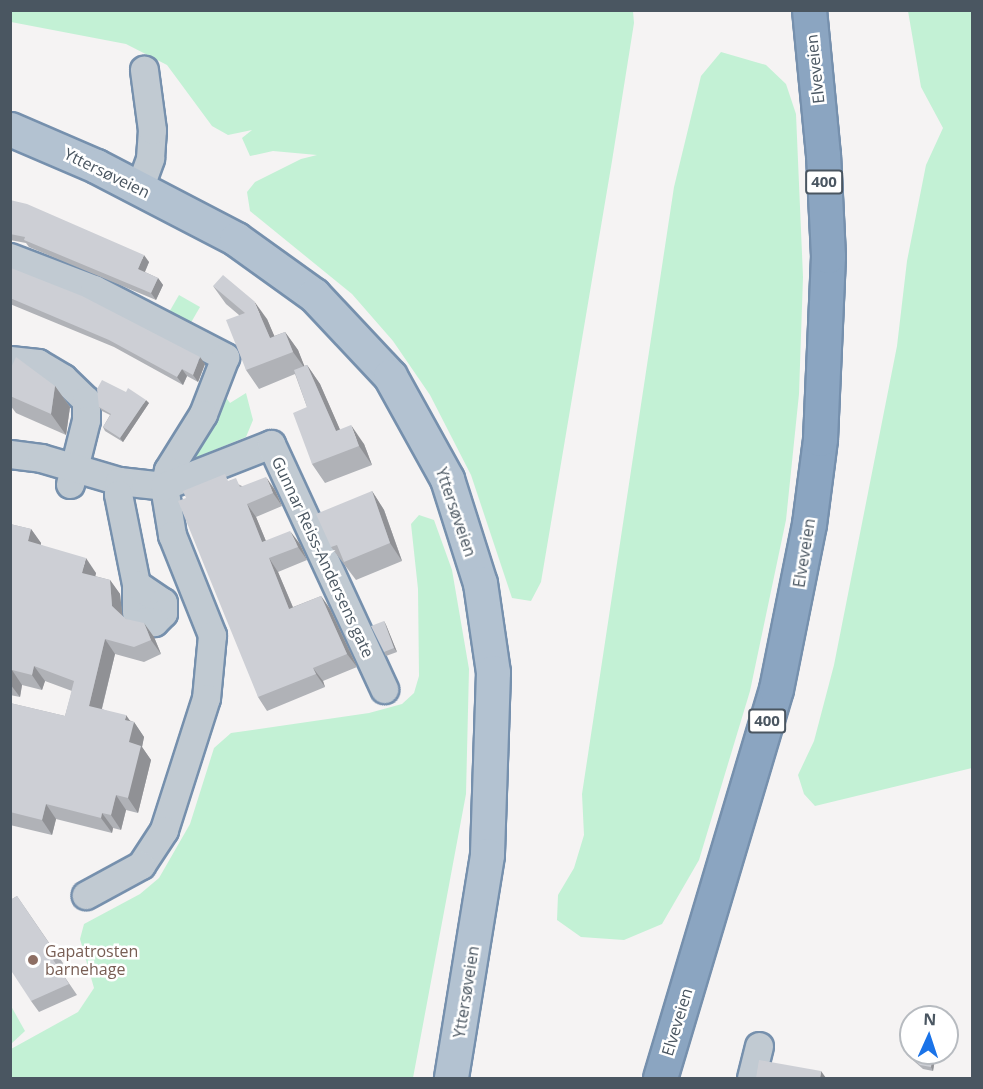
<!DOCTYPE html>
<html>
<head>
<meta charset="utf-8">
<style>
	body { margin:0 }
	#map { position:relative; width:983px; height:1089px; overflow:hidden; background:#f5f3f3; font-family:"Open Sans",sans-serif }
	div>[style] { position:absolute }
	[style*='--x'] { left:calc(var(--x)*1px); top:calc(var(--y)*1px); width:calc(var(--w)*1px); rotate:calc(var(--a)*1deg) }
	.green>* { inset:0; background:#c3f1d5 }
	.roads { filter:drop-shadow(2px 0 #7690ad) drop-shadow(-2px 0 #7690ad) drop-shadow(0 2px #7690ad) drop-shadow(0 -2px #7690ad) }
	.minor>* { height:27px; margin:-13.5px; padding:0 13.5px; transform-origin:13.5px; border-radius:13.5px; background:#c1cad2 }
	.major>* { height:33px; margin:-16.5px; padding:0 16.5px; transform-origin:16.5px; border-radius:16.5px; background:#b3c2d1 }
	.highway>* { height:33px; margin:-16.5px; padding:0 16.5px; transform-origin:16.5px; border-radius:16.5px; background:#8ba5c1 }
	.wall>* { inset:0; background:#b0b2b7 }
	.shaded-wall>* { inset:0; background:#909195 }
	.building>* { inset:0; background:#cdcfd5 }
	.dots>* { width:16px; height:16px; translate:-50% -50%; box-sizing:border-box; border:3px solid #fff; border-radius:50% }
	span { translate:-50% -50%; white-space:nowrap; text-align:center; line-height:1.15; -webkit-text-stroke:5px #fff; paint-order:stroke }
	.shield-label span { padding:2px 4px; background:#fff; border:2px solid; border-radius:4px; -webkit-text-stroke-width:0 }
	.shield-label { font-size:15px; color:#4a5661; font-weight:700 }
	.street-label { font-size:16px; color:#4a5661 }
	.education-label { font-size:16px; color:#785e54 }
	.left { translate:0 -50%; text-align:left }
	.frame { position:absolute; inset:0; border:12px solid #4a5661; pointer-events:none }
	.north { position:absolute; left:899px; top:1005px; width:60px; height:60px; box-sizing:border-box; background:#fff; border:2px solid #b7bbc0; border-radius:50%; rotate:3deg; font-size:16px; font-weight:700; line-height:24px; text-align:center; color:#4a5661 }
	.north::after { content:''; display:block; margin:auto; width:21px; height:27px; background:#1a73e8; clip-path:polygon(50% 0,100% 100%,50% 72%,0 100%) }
</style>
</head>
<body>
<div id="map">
	<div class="green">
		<i style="clip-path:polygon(10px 11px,633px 11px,634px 23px,612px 161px,541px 582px,531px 601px,512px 598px,471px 475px,430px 395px,393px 341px,352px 294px,250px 211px,247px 192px,255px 182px,301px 159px,317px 155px,273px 151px,250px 156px,242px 138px,252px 130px,228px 135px,212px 126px,167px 65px,126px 44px,11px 22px)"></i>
		<i style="clip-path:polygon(908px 11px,972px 11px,972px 768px,815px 806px,804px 794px,798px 775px,814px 741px,834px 665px,897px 346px,907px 261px,926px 165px,943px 128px,921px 87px)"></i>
		<i style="clip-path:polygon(721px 52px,766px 65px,786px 84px,796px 114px,803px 277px,799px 394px,786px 520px,750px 691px,699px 860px,662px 924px,624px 940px,581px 937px,557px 920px,558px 895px,574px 868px,584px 835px,582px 794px,674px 187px,701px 76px)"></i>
		<i style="clip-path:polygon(179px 295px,200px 307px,189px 326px,168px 314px)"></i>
		<i style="clip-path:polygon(222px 392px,230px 403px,246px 393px,253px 420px,246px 437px,185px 462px)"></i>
		<i style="clip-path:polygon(419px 515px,434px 520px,452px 570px,469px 669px,466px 794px,413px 1078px,11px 1078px,11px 1049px,78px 1012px,94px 988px,80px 939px,84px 924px,140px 894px,159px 878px,190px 824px,214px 748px,231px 733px,369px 713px,402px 704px,414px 693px,419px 676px,418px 589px,411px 524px)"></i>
		<i style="clip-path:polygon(11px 1006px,25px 1031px,11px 1044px,10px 1006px)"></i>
	</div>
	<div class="roads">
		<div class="minor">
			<i style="--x:139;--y:189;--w:33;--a:-70"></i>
			<i style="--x:150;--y:158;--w:28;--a:-86"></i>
			<i style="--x:152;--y:130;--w:61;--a:-97.6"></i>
			<i style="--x:10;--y:257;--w:90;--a:20.9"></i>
			<i style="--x:94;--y:289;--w:148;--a:27.4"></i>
			<i style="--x:225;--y:357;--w:61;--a:111.1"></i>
			<i style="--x:203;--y:414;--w:66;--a:122"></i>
			<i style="--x:168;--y:470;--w:16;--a:104"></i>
			<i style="--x:164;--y:486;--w:50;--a:80.7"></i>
			<i style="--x:172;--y:535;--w:108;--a:68.2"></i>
			<i style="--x:212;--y:635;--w:63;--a:95.4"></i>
			<i style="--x:206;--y:698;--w:139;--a:107.7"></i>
			<i style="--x:164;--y:830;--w:42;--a:123.3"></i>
			<i style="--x:141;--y:865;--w:63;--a:151.4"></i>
			<i style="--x:10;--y:360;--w:28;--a:6"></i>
			<i style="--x:38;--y:363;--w:29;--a:31"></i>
			<i style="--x:63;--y:378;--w:32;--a:44"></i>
			<i style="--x:86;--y:400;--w:20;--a:90"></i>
			<i style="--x:86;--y:420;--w:66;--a:104"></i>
			<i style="--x:10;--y:454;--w:31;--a:7"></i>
			<i style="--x:41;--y:458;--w:81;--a:16.4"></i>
			<i style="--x:119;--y:481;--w:45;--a:6.3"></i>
			<i style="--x:164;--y:486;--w:115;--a:-21.4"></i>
			<i style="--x:271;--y:444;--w:270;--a:65.2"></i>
			<i style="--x:119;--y:481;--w:13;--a:94"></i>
			<i style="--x:118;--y:494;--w:92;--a:78.7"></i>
			<i style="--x:136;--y:584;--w:28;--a:90"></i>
			<i style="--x:136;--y:584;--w:32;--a:34"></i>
			<i style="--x:163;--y:602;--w:11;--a:90"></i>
			<i style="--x:163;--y:613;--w:13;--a:135"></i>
			<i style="--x:154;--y:622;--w:9;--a:-174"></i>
			<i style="--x:751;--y:1078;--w:33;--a:-76"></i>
		</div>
		<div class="major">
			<i style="--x:10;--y:129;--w:94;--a:23.3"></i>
			<i style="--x:96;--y:166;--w:158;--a:27.5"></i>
			<i style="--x:236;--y:239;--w:96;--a:35.7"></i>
			<i style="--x:314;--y:295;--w:111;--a:46.8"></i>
			<i style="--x:390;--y:376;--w:118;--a:61"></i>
			<i style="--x:447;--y:479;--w:109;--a:72.4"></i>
			<i style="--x:480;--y:583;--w:90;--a:81.7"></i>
			<i style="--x:493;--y:672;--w:183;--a:91.9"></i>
			<i style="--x:487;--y:855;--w:226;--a:99.2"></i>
		</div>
		<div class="highway">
			<i style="--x:660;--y:1078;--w:406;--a:-73.4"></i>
			<i style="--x:776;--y:689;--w:168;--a:-78.7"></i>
			<i style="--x:809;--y:524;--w:86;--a:-82.6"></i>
			<i style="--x:820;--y:439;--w:183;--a:-87.5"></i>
			<i style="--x:828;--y:256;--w:101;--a:-92.8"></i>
			<i style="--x:823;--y:155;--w:146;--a:-95.5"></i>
		</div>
	</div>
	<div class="wall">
		<i style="clip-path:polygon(10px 200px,149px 262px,145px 272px,158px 278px,163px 285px,156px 300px,29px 247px,26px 243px,10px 240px)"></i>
		<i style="clip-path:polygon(10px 269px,205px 364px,198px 382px,187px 376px,183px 385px,114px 347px,10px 304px)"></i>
		<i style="clip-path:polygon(213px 286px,267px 319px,274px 336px,285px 332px,298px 350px,304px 366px,307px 365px,320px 384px,340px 430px,364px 444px,372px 465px,325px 483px,312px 464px,307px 407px,295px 374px,259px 389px,246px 370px,239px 315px,226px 304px)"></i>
		<i style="clip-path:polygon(10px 370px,55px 386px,70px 407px,66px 435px,16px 413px,10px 405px)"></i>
		<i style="clip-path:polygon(149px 403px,123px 442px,105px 431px,103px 427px,110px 415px,102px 411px,99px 407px)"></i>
		<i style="clip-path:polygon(230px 480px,242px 486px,275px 490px,282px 506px,256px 517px,266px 541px,300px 544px,307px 560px,278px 572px,293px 607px,321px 596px,330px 609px,357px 667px,323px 681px,325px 687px,267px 711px,258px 697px)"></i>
		<i style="clip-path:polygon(372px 491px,384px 510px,402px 561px,356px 580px,331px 547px)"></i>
		<i style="clip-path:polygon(10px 524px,31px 529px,41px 543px,41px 545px,96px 573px,95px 576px,110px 580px,120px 594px,122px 616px,126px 619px,154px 637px,161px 654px,144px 662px,115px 654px,102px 709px,134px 722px,144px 737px,142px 747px,151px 760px,138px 813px,126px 810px,121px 830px,113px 828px,112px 833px,56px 819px,52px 835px,10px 825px,10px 703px,65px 716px,72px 691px,45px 681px,42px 690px,22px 685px,20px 697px,10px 695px)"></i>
		<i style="clip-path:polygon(384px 621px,386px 625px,397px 652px,386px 656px,384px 652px)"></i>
		<i style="clip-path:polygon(17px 896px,65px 966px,60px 970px,77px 995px,39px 1012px,31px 1001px,12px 899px)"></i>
		<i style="clip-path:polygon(905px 1052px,936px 1053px,933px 1071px,923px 1069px,908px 1056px)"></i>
	</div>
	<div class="shaded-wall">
		<i style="clip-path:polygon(144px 255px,149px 262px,143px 276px,138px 269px)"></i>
		<i style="clip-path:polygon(158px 278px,163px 285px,156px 300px,151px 293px)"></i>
		<i style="clip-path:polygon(254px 301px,267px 319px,283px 356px,270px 338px)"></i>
		<i style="clip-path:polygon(285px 332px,298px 350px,306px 370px,293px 352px)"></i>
		<i style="clip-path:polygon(200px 357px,205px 364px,198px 382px,193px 375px)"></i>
		<i style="clip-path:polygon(307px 365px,320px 384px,349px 450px,336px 431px)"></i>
		<i style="clip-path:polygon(182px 369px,187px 376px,183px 385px,177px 377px)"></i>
		<i style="clip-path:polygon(55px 386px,70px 407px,66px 435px,51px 414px)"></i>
		<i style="clip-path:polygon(146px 400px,149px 403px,123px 442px,120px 438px)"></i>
		<i style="clip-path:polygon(351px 425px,364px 444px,372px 465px,359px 446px)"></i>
		<i style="clip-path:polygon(266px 477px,275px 490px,282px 506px,273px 493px)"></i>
		<i style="clip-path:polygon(372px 491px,384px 510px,402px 561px,390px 543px)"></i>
		<i style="clip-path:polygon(247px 504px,256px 517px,272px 556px,262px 542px)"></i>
		<i style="clip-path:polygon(31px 529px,41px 543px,38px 556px,28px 541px)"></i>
		<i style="clip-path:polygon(290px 531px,300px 544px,307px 560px,298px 547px)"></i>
		<i style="clip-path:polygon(86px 558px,96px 573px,93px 588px,82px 573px)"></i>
		<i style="clip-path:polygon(269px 558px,278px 572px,299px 622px,289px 609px)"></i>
		<i style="clip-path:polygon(110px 580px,120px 594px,123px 620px,112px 606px)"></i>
		<i style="clip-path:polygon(321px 596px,330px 609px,357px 667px,347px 654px)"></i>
		<i style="clip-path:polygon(384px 621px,386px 625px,397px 652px,394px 648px)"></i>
		<i style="clip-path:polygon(144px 623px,154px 637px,161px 654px,151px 640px)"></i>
		<i style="clip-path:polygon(105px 639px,115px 654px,99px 720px,89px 706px)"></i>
		<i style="clip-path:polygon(34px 666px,45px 681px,42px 690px,32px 675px)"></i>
		<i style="clip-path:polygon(313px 668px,323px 681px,325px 687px,316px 674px)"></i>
		<i style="clip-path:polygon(12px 670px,22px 685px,20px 697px,10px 684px,10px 677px)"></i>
		<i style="clip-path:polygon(126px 715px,133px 725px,134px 722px,144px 737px,142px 747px,151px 760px,138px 813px,128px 798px,129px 742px,125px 720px)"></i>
		<i style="clip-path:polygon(116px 795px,126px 810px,121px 830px,111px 815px)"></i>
		<i style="clip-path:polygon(46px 804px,56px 819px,52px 835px,42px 820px)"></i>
		<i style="clip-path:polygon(102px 813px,113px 828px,112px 833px,101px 818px)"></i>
		<i style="clip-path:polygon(933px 1053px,936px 1053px,933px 1071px,931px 1067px)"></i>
		<i style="clip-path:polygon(821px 1071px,826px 1078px,820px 1078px)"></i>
	</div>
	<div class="building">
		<i style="clip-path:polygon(10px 200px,27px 204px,144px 255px,138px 269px,158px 278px,151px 293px,24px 240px,25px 237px,10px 234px)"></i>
		<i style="clip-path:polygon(11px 268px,82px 296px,200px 357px,193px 375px,182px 369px,177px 377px,109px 340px,10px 298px)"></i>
		<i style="clip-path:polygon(223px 275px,254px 301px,270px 338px,285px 332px,293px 352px,246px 370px,226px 320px,245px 313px,213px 286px)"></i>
		<i style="clip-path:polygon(16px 357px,55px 386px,51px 414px,10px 396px,10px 370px)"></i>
		<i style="clip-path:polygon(307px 365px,336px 431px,351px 425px,359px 446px,312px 464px,293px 413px,307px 407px,294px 370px)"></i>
		<i style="clip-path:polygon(102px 380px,126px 392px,128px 388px,146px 400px,120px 438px,103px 427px,111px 414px,99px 407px,97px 389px)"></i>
		<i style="clip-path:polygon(225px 474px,228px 481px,236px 478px,240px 487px,266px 477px,273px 493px,247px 504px,262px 542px,290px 531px,298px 547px,269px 558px,289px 609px,321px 596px,347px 654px,313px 668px,316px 674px,258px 697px,178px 501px,186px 498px,183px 491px)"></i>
		<i style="clip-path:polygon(372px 491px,390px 543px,344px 562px,337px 545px,331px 547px,316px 514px)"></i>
		<i style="clip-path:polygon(10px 524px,31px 529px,28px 541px,86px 558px,82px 573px,110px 580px,112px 606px,126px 619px,144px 623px,151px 640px,134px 647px,105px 639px,89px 706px,126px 715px,125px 720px,134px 722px,129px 742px,141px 746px,128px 798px,116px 795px,111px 815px,102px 813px,101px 818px,46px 804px,42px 820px,10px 812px,10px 703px,65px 716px,74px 681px,34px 666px,32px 675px,12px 670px,10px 677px)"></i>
		<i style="clip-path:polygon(384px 621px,394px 648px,384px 652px,371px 626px)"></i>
		<i style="clip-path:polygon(17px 896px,57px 955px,52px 958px,69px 984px,31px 1001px,10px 969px,10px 897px,12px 899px)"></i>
		<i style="clip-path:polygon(911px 1050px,911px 1053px,933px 1053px,931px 1067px,920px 1065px,905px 1052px)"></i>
		<i style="clip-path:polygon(759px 1060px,821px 1071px,820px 1078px,756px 1078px)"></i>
	</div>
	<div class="dots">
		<i style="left:33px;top:960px;background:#8d6e63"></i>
	</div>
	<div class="shield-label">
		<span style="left:824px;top:182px">400</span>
		<span style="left:767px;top:721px">400</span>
	</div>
	<div class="street-label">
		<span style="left:815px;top:69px;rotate:-96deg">Elveveien</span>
		<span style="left:107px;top:173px;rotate:26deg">Yttersøveien</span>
		<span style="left:456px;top:512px;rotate:71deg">Yttersøveien</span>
		<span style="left:804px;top:553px;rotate:-81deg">Elveveien</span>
		<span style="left:323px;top:557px;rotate:65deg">Gunnar Reiss-Andersens gate</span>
		<span style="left:466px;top:992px;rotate:-81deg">Yttersøveien</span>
		<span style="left:677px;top:1022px;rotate:-73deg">Elveveien</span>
	</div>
	<div class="education-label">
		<span class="left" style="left:45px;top:960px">Gapatrosten<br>barnehage</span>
	</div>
	<div class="frame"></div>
	<div class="north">N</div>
</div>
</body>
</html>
